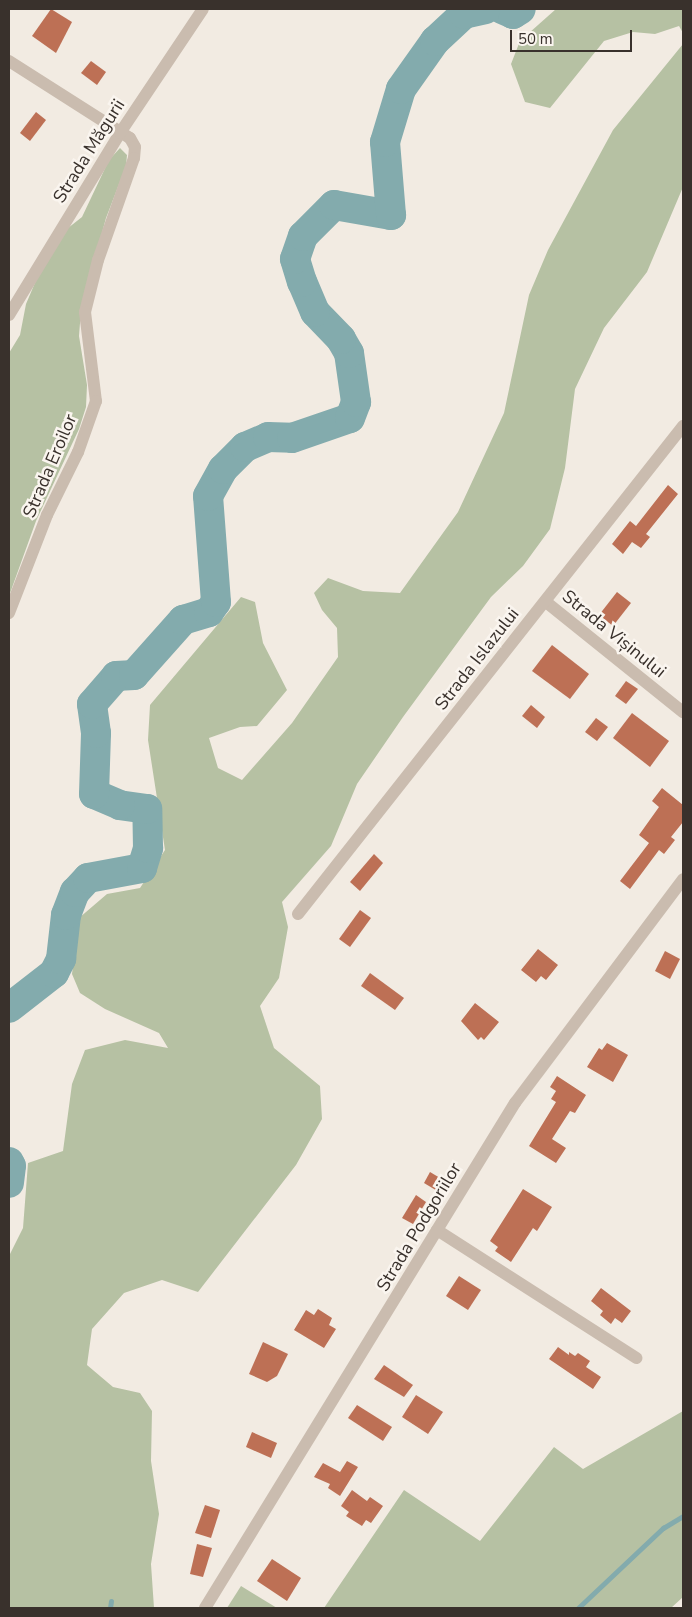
<!DOCTYPE html>
<html>
<head>
<meta charset="utf-8">
<style>
	body { margin:0 }
	#map { position:relative; width:692px; height:1617px; overflow:hidden; background:#f2ebe2; font-family:"Nunito Sans",sans-serif }
	div>[style] { position:absolute }
	[style*='--x'] { left:calc(var(--x)*1px); top:calc(var(--y)*1px); width:calc(var(--w)*1px); rotate:calc(var(--a)*1deg) }
	.green>* { inset:0; background:#b6c1a3 }
	.stream>* { height:5px; margin:-2.5px; padding:0 2.5px; transform-origin:2.5px; border-radius:2.5px; background:#83abad }
	.river>* { height:30px; margin:-15px; padding:0 15px; transform-origin:15px; border-radius:15px; background:#83abad }
	.building>* { inset:0; background:#bd7055 }
	.minor>* { height:12px; margin:-6px; padding:0 6px; transform-origin:6px; border-radius:6px; background:#cabcaf }
	span { translate:-50% -50%; white-space:nowrap; text-align:center; line-height:1.15; -webkit-text-stroke:5px #faf5ef; paint-order:stroke }
	.street-label { font-size:18px; color:#39312c }
	.frame { position:absolute; inset:0; border:10px solid #39312c; pointer-events:none }
	.scale { position:absolute; left:510px; top:30px; width:122px; height:22px; box-sizing:border-box; border:2px solid #39312c; border-top:0; padding-left:6px; font-size:15px; line-height:18px; white-space:nowrap; color:#39312c; -webkit-text-stroke:4px #faf5ef; paint-order:stroke }
</style>
</head>
<body>
<div id="map">
	<div class="green">
		<i style="clip-path:polygon(556px 9px,683px 9px,683px 33px,679px 26px,655px 34px,633px 32px,604px 41px,550px 108px,525px 102px,511px 64px,520px 41px)"></i>
		<i style="clip-path:polygon(683px 44px,683px 187px,647px 272px,604px 328px,575px 389px,565px 468px,550px 529px,523px 566px,491px 597px,403px 717px,357px 784px,331px 846px,282px 902px,288px 927px,279px 978px,260px 1006px,274px 1048px,320px 1086px,322px 1119px,296px 1165px,198px 1292px,162px 1280px,124px 1293px,92px 1329px,87px 1365px,113px 1387px,140px 1393px,152px 1411px,151px 1461px,159px 1514px,151px 1564px,154px 1608px,9px 1608px,9px 1256px,23px 1228px,28px 1163px,63px 1151px,72px 1084px,85px 1050px,125px 1040px,168px 1048px,159px 1033px,105px 1009px,80px 993px,72px 974px,79px 918px,107px 894px,140px 888px,165px 850px,148px 740px,150px 705px,241px 597px,255px 602px,263px 643px,287px 690px,257px 726px,240px 727px,209px 738px,218px 768px,242px 780px,292px 723px,338px 657px,337px 628px,322px 610px,314px 593px,328px 578px,363px 591px,400px 593px,458px 512px,504px 413px,529px 295px,548px 250px,613px 130px)"></i>
		<i style="clip-path:polygon(120px 148px,127px 155px,126px 166px,106px 218px,81px 310px,79px 336px,87px 385px,86px 407px,79px 429px,36px 521px,9px 596px,9px 353px,20px 335px,26px 304px,43px 264px,63px 232px,82px 217px,109px 160px)"></i>
		<i style="clip-path:polygon(683px 1411px,683px 1597px,671px 1608px,324px 1608px,404px 1490px,480px 1541px,554px 1447px,583px 1469px)"></i>
		<i style="clip-path:polygon(241px 1586px,277px 1608px,227px 1608px)"></i>
	</div>
	<div class="stream">
		<i style="--x:110;--y:1608;--w:7;--a:-82"></i>
		<i style="--x:578;--y:1608;--w:117;--a:-43.3"></i>
		<i style="--x:663;--y:1528;--w:23;--a:-31"></i>
	</div>
	<div class="river">
		<i style="--x:502;--y:9;--w:12;--a:24"></i>
		<i style="--x:513;--y:14;--w:9;--a:-32"></i>
		<i style="--x:9;--y:1008;--w:57;--a:-37.9"></i>
		<i style="--x:54;--y:973;--w:16;--a:-63"></i>
		<i style="--x:61;--y:959;--w:44;--a:-83.5"></i>
		<i style="--x:66;--y:915;--w:25;--a:-69"></i>
		<i style="--x:75;--y:892;--w:19;--a:-47"></i>
		<i style="--x:88;--y:878;--w:55;--a:-10.5"></i>
		<i style="--x:142;--y:868;--w:21;--a:-73"></i>
		<i style="--x:148;--y:848;--w:39;--a:-91"></i>
		<i style="--x:147;--y:809;--w:27;--a:-172"></i>
		<i style="--x:120;--y:805;--w:28;--a:-157"></i>
		<i style="--x:94;--y:794;--w:61;--a:-88.1"></i>
		<i style="--x:96;--y:733;--w:29;--a:-98"></i>
		<i style="--x:92;--y:704;--w:37;--a:-49"></i>
		<i style="--x:116;--y:676;--w:18;--a:-3"></i>
		<i style="--x:134;--y:675;--w:74;--a:-48.3"></i>
		<i style="--x:183;--y:620;--w:27;--a:-17"></i>
		<i style="--x:209;--y:612;--w:12;--a:-55"></i>
		<i style="--x:216;--y:602;--w:106;--a:-94.3"></i>
		<i style="--x:208;--y:496;--w:31;--a:-61"></i>
		<i style="--x:223;--y:469;--w:31;--a:-45"></i>
		<i style="--x:245;--y:447;--w:25;--a:-23"></i>
		<i style="--x:268;--y:437;--w:24;--a:2"></i>
		<i style="--x:292;--y:438;--w:61;--a:-19"></i>
		<i style="--x:350;--y:418;--w:17;--a:-69"></i>
		<i style="--x:356;--y:402;--w:49;--a:-98.1"></i>
		<i style="--x:349;--y:353;--w:16;--a:-120"></i>
		<i style="--x:341;--y:339;--w:37;--a:-134"></i>
		<i style="--x:315;--y:312;--w:33;--a:-113"></i>
		<i style="--x:302;--y:282;--w:24;--a:-107"></i>
		<i style="--x:295;--y:259;--w:24;--a:-71"></i>
		<i style="--x:303;--y:236;--w:44;--a:-45"></i>
		<i style="--x:334;--y:205;--w:58;--a:10"></i>
		<i style="--x:391;--y:215;--w:73;--a:-94.7"></i>
		<i style="--x:385;--y:142;--w:55;--a:-73.2"></i>
		<i style="--x:401;--y:89;--w:59;--a:-54.7"></i>
		<i style="--x:435;--y:41;--w:40;--a:-43"></i>
		<i style="--x:464;--y:14;--w:22;--a:-13"></i>
		<i style="--x:9;--y:1162;--w:4;--a:63"></i>
		<i style="--x:11;--y:1166;--w:17;--a:97"></i>
	</div>
	<div class="building">
		<i style="clip-path:polygon(51px 9px,72px 22px,56px 53px,32px 36px)"></i>
		<i style="clip-path:polygon(91px 61px,106px 72px,97px 85px,81px 73px)"></i>
		<i style="clip-path:polygon(36px 112px,46px 120px,30px 141px,20px 133px)"></i>
		<i style="clip-path:polygon(668px 485px,678px 494px,646px 534px,650px 537px,641px 548px,632px 542px,623px 554px,612px 544px,630px 521px,636px 526px)"></i>
		<i style="clip-path:polygon(617px 592px,631px 603px,613px 626px,599px 615px)"></i>
		<i style="clip-path:polygon(552px 645px,589px 674px,570px 699px,532px 671px)"></i>
		<i style="clip-path:polygon(626px 681px,638px 689px,626px 704px,615px 696px)"></i>
		<i style="clip-path:polygon(531px 705px,545px 717px,537px 728px,522px 716px)"></i>
		<i style="clip-path:polygon(632px 713px,669px 741px,650px 767px,613px 738px)"></i>
		<i style="clip-path:polygon(596px 718px,608px 727px,597px 741px,585px 732px)"></i>
		<i style="clip-path:polygon(662px 788px,683px 805px,683px 822px,671px 837px,675px 840px,664px 854px,659px 850px,630px 889px,620px 881px,649px 843px,639px 835px,659px 807px,652px 801px)"></i>
		<i style="clip-path:polygon(374px 854px,383px 863px,360px 891px,350px 882px)"></i>
		<i style="clip-path:polygon(360px 910px,371px 918px,350px 947px,339px 939px)"></i>
		<i style="clip-path:polygon(538px 949px,558px 965px,546px 980px,541px 976px,536px 982px,521px 970px)"></i>
		<i style="clip-path:polygon(665px 951px,680px 959px,670px 979px,655px 971px)"></i>
		<i style="clip-path:polygon(370px 973px,404px 998px,395px 1010px,361px 986px)"></i>
		<i style="clip-path:polygon(475px 1003px,499px 1022px,484px 1040px,481px 1037px,478px 1040px,461px 1021px)"></i>
		<i style="clip-path:polygon(607px 1043px,628px 1055px,613px 1082px,587px 1067px,599px 1048px,602px 1050px)"></i>
		<i style="clip-path:polygon(557px 1076px,586px 1095px,575px 1113px,570px 1111px,552px 1139px,566px 1148px,556px 1163px,529px 1146px,556px 1102px,551px 1099px,556px 1091px,550px 1087px)"></i>
		<i style="clip-path:polygon(430px 1172px,445px 1181px,439px 1192px,424px 1183px)"></i>
		<i style="clip-path:polygon(523px 1189px,552px 1207px,537px 1231px,533px 1228px,511px 1262px,495px 1251px,498px 1247px,490px 1241px)"></i>
		<i style="clip-path:polygon(416px 1195px,426px 1202px,413px 1224px,402px 1218px)"></i>
		<i style="clip-path:polygon(459px 1276px,481px 1290px,468px 1310px,446px 1296px)"></i>
		<i style="clip-path:polygon(601px 1288px,631px 1311px,622px 1323px,615px 1318px,611px 1324px,600px 1315px,603px 1311px,591px 1301px)"></i>
		<i style="clip-path:polygon(318px 1309px,332px 1318px,329px 1325px,336px 1329px,324px 1348px,294px 1330px,306px 1310px,314px 1315px)"></i>
		<i style="clip-path:polygon(263px 1342px,288px 1354px,277px 1376px,267px 1382px,249px 1374px)"></i>
		<i style="clip-path:polygon(558px 1347px,569px 1355px,569px 1352px,575px 1356px,578px 1353px,590px 1361px,586px 1367px,601px 1377px,593px 1389px,549px 1359px)"></i>
		<i style="clip-path:polygon(384px 1365px,413px 1385px,404px 1397px,374px 1379px)"></i>
		<i style="clip-path:polygon(416px 1395px,443px 1412px,428px 1434px,402px 1417px)"></i>
		<i style="clip-path:polygon(357px 1405px,392px 1427px,383px 1441px,348px 1418px)"></i>
		<i style="clip-path:polygon(252px 1432px,277px 1443px,271px 1458px,246px 1447px)"></i>
		<i style="clip-path:polygon(347px 1461px,358px 1467px,340px 1496px,328px 1488px,330px 1484px,314px 1477px,323px 1463px,340px 1472px)"></i>
		<i style="clip-path:polygon(352px 1490px,367px 1501px,370px 1497px,383px 1506px,371px 1523px,366px 1520px,362px 1526px,346px 1516px,349px 1512px,341px 1506px)"></i>
		<i style="clip-path:polygon(205px 1505px,220px 1510px,211px 1538px,195px 1533px)"></i>
		<i style="clip-path:polygon(197px 1544px,212px 1548px,203px 1577px,190px 1574px)"></i>
		<i style="clip-path:polygon(272px 1559px,301px 1578px,287px 1601px,257px 1581px)"></i>
	</div>
	<div class="minor">
		<i style="--x:9;--y:61;--w:143;--a:32.5"></i>
		<i style="--x:130;--y:138;--w:10;--a:61"></i>
		<i style="--x:135;--y:147;--w:11;--a:95"></i>
		<i style="--x:134;--y:158;--w:108;--a:109.4"></i>
		<i style="--x:98;--y:260;--w:54;--a:104"></i>
		<i style="--x:85;--y:312;--w:90;--a:83"></i>
		<i style="--x:96;--y:401;--w:54;--a:109.4"></i>
		<i style="--x:78;--y:452;--w:70;--a:116.2"></i>
		<i style="--x:47;--y:515;--w:105;--a:111.2"></i>
		<i style="--x:9;--y:315;--w:213;--a:-58.6"></i>
		<i style="--x:120;--y:133;--w:149;--a:-56.2"></i>
		<i style="--x:546;--y:602;--w:176;--a:38.8"></i>
		<i style="--x:298;--y:914;--w:622;--a:-51.73"></i>
		<i style="--x:437;--y:1230;--w:237;--a:32.7"></i>
		<i style="--x:205;--y:1608;--w:593;--a:-58.46"></i>
		<i style="--x:515;--y:1103;--w:280;--a:-53.1"></i>
	</div>
	<div class="street-label">
		<span style="left:89px;top:151px;rotate:-58deg">Strada Măgurii</span>
		<span style="left:50px;top:466px;rotate:-67deg">Strada Eroilor</span>
		<span style="left:614px;top:634px;rotate:39deg">Strada Vișinului</span>
		<span style="left:477px;top:659px;rotate:-52deg">Strada Islazului</span>
		<span style="left:419px;top:1227px;rotate:-59deg">Strada Podgoriilor</span>
	</div>
	<div class="frame"></div>
	<div class="scale">50 m</div>
</div>
</body>
</html>
